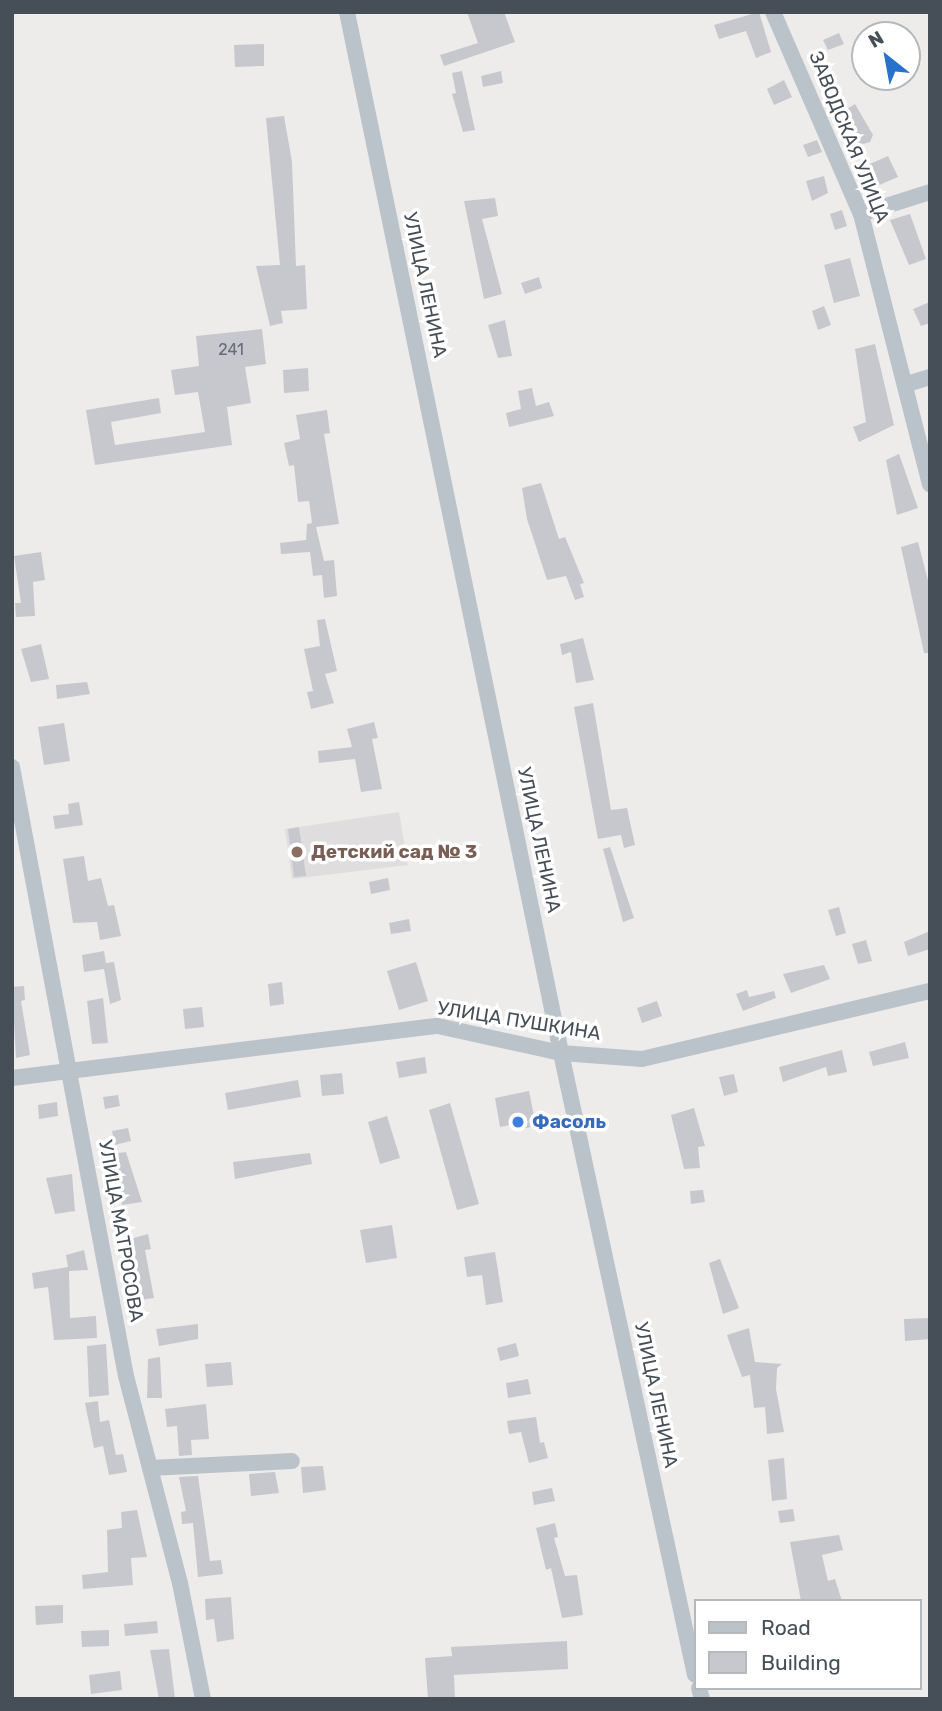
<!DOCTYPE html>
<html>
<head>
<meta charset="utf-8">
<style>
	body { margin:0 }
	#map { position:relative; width:942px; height:1711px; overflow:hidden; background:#eeebeb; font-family:Rubik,sans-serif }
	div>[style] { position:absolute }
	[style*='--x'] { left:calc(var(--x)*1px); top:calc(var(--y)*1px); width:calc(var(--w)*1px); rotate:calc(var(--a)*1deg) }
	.education>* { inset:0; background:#dfdddd }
	.building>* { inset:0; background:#c7c8ce }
	.minor>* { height:16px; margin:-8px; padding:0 8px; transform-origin:8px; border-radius:8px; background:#bbc3ca }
	.dots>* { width:19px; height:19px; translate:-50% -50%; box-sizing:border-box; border:4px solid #fff; border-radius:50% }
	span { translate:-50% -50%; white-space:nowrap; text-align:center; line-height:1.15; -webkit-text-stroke:7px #fff; paint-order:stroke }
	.number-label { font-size:16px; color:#666d75 }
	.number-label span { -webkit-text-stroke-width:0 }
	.street-label { font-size:19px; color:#464f57 }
	.education-label { font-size:19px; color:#785e54; font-weight:700 }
	.left { translate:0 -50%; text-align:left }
	.shop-label { font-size:19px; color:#366cbe; font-weight:700 }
	.frame { position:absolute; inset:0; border:14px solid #464f57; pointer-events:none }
	.legend { position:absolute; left:694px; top:1599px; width:228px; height:91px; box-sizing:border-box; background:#fff; border:2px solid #b5b9bc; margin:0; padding:9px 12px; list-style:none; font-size:21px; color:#464f57 }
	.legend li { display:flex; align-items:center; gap:14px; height:35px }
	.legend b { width:35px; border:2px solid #b5b9bc }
	.north { position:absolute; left:851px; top:21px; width:70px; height:70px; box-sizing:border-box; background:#fff; border:2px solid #b5b9bc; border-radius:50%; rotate:329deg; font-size:19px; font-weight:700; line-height:28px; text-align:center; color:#464f57 }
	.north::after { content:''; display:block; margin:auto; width:24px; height:32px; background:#2972cb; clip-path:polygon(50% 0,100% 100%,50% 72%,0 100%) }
</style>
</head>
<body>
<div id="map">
	<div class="education">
		<i style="clip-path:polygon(399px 812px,408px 865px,292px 879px,285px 829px)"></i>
	</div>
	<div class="building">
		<i style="clip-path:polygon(467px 12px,504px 12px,515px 42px,444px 66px,440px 55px,478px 43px)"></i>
		<i style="clip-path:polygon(759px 12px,771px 52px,756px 58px,746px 31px,719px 39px,714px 25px)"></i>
		<i style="clip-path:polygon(839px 33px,844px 44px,828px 50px,823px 40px)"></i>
		<i style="clip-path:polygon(264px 44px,264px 66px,235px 67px,234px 45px)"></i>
		<i style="clip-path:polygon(462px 71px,475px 130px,463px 132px,452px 94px,456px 93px,452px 73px)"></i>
		<i style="clip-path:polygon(501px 71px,503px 83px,483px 87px,481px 76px)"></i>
		<i style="clip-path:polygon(784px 80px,792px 97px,774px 105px,767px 89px)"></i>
		<i style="clip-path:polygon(855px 104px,873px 135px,870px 142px,856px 146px,841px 113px)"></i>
		<i style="clip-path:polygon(284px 116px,292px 162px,296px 266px,305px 265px,307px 309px,281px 311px,283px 323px,270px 326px,256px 266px,280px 265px,266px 118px)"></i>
		<i style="clip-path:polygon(817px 140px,822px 152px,808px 157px,803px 145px)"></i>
		<i style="clip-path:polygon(888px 156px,898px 177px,872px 188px,863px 167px)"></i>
		<i style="clip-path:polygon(824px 176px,828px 193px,812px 201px,806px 181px)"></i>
		<i style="clip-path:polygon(495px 198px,498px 216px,482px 219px,502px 294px,484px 299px,464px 201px)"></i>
		<i style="clip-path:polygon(842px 210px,847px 226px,835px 230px,830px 214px)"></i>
		<i style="clip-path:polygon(910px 214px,926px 259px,909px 265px,890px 220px)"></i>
		<i style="clip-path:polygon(850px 258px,860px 296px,834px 303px,824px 265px)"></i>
		<i style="clip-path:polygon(539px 277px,542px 288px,525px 294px,521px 283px)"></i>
		<i style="clip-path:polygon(930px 302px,930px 323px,921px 326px,913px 309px)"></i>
		<i style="clip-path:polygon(824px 306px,831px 325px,818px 330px,812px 311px)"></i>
		<i style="clip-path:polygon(505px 320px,512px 356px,498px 358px,488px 325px)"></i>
		<i style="clip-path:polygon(262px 329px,266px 364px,245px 367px,251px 403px,227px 407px,232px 445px,95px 465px,86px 410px,159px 398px,161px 413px,111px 422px,115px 445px,205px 432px,198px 392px,175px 395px,171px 370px,199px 366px,196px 336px)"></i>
		<i style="clip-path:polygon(875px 344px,894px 425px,859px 442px,853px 427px,866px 422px,855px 349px)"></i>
		<i style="clip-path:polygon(308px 368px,309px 391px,284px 393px,283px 370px)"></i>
		<i style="clip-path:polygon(532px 388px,536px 406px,549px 402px,554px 416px,509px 427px,506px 413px,521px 409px,518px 391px)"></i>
		<i style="clip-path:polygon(327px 410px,330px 433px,324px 434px,339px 524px,316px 527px,324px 561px,334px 560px,337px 596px,324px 598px,322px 575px,313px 576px,310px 552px,281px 554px,280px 543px,306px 540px,307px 524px,312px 523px,309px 501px,298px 502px,294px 465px,289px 466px,284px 443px,300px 439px,296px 415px)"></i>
		<i style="clip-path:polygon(899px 454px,918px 508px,897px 515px,886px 460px)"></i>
		<i style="clip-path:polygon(541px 483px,559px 539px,565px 537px,584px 583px,580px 584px,584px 597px,575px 600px,566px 576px,547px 580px,527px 519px,522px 488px)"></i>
		<i style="clip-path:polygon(918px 542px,930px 588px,930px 653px,924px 653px,901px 547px)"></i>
		<i style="clip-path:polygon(41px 552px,45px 580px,33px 582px,35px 616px,16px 617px,15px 603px,21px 603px,14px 556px)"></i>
		<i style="clip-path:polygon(325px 619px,337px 671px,325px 674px,334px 703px,311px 709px,307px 692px,313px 691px,304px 649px,320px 646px,317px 620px)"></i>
		<i style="clip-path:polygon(583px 638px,594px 680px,576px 683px,571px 652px,562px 655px,560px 644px)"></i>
		<i style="clip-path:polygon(41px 644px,49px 679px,31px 682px,21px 649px)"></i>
		<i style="clip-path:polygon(87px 682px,90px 694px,57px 699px,56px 685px)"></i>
		<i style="clip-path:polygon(593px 703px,611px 810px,627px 808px,635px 845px,624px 848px,621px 835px,598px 839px,574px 707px)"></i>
		<i style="clip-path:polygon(374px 722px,378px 738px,372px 739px,382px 789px,361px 792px,355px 759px,319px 763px,318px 751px,352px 747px,347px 729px)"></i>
		<i style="clip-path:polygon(64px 723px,70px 761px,44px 765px,38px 727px)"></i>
		<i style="clip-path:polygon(79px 802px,83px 825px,55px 829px,53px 816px,69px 814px,68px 804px)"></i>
		<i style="clip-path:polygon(299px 827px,306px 876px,294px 877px,288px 829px)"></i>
		<i style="clip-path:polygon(610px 847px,634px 918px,623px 922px,603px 849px)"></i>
		<i style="clip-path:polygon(84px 856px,88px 881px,101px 878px,108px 906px,114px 905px,121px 936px,100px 940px,97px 922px,73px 923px,63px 859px)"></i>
		<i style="clip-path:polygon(388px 878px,390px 890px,371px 894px,369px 882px)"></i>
		<i style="clip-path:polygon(839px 907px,846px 933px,836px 936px,828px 910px)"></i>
		<i style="clip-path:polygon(409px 919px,411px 931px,391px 934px,389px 923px)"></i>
		<i style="clip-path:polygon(930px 931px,930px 949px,908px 956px,904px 942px)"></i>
		<i style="clip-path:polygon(866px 940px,872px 961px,858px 964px,852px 944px)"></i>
		<i style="clip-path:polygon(104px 951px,106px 963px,114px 962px,121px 1000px,110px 1004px,104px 969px,84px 972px,82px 955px)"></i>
		<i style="clip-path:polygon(416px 962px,428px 1001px,399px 1010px,387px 971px)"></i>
		<i style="clip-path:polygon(824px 965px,830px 979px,791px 993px,783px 974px)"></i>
		<i style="clip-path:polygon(282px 982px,284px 1004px,270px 1006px,268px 984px)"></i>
		<i style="clip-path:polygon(24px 986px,25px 1000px,21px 1001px,30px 1055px,16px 1058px,12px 987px)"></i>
		<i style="clip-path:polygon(747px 990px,749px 997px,774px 991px,776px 998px,743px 1011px,736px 994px)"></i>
		<i style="clip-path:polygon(103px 998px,108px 1043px,92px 1044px,87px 1001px)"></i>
		<i style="clip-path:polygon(657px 1001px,662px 1016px,642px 1023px,637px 1008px)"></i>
		<i style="clip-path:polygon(202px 1007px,204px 1027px,185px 1029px,183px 1009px)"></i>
		<i style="clip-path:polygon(905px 1042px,909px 1058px,873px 1066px,869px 1052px)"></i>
		<i style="clip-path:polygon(842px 1050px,847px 1072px,828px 1076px,826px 1067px,783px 1082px,779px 1067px)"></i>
		<i style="clip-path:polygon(425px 1057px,427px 1073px,399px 1078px,396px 1062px)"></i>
		<i style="clip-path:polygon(342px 1073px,344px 1094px,322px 1096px,320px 1075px)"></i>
		<i style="clip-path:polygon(734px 1074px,738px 1092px,724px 1096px,719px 1077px)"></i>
		<i style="clip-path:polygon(298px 1080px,301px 1097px,228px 1110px,225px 1093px)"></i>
		<i style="clip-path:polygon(529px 1091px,536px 1126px,517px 1130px,515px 1124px,500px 1127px,495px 1098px)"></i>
		<i style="clip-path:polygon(118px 1095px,120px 1106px,105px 1109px,103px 1097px)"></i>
		<i style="clip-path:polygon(57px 1102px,58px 1116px,39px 1119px,38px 1105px)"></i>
		<i style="clip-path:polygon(450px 1103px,479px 1204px,457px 1210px,429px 1110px)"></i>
		<i style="clip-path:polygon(694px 1108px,705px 1146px,698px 1147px,700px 1168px,684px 1169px,671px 1115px)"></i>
		<i style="clip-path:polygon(387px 1116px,400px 1158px,380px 1164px,368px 1122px)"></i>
		<i style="clip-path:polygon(128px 1128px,131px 1141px,115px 1145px,112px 1131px)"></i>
		<i style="clip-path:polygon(126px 1152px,142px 1202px,122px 1205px,111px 1154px)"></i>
		<i style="clip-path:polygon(310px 1153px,312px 1164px,235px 1179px,233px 1162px)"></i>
		<i style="clip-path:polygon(72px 1174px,75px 1211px,55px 1214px,46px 1178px)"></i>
		<i style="clip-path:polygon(703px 1190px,705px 1202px,691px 1204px,690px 1191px)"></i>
		<i style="clip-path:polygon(392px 1225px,397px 1258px,366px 1263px,360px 1230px)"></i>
		<i style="clip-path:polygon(148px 1234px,151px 1249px,145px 1250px,154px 1298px,133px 1301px,126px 1266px,136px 1264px,130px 1239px)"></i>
		<i style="clip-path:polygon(84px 1250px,88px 1270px,69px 1271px,70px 1318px,96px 1316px,97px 1338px,54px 1340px,48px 1287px,34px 1289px,32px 1273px,68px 1267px,66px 1255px)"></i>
		<i style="clip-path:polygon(495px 1252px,503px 1302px,486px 1305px,482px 1275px,467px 1277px,464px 1257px)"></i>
		<i style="clip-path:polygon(720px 1259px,739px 1308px,723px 1314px,709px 1263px)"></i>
		<i style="clip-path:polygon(930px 1318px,930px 1339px,905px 1341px,904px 1319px)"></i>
		<i style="clip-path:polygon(198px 1324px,198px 1339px,159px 1346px,156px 1329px)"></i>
		<i style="clip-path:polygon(749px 1328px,755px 1362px,782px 1364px,777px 1368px,776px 1389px,784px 1432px,767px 1434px,765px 1407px,754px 1408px,750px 1375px,742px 1377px,731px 1347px,727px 1335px)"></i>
		<i style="clip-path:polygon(516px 1343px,519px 1356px,500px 1361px,497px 1348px)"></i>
		<i style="clip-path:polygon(106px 1344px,109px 1395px,89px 1397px,87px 1346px)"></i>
		<i style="clip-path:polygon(160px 1357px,162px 1398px,147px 1398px,148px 1359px)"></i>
		<i style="clip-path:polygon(231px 1362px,233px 1385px,207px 1387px,205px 1364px)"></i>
		<i style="clip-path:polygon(528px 1379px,531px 1394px,508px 1398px,506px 1383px)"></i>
		<i style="clip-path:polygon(98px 1401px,100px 1422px,109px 1420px,116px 1455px,123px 1454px,127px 1472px,109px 1475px,103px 1446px,94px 1448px,85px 1403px)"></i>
		<i style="clip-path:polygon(206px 1404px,209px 1439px,191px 1440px,192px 1455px,179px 1456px,177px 1426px,167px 1427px,165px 1409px)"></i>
		<i style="clip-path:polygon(536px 1417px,540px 1443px,544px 1442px,548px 1458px,529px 1463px,521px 1432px,509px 1434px,507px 1421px)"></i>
		<i style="clip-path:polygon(784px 1458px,787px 1499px,772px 1501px,768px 1460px)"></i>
		<i style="clip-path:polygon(323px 1466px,326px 1490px,303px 1493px,301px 1467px)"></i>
		<i style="clip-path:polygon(275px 1472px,279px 1493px,251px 1496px,249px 1474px)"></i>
		<i style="clip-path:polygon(198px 1476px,210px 1561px,221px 1560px,223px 1574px,198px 1577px,193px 1523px,182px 1524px,181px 1512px,186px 1511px,179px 1477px)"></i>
		<i style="clip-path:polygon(552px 1488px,555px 1501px,534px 1505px,532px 1492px)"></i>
		<i style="clip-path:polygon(793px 1509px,795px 1521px,780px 1523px,778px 1511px)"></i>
		<i style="clip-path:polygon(137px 1510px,147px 1557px,131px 1558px,133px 1585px,83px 1589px,82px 1575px,108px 1572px,107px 1530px,122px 1528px,121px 1512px)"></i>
		<i style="clip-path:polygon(555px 1523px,558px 1537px,554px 1538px,565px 1576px,577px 1575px,583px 1615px,562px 1618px,551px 1568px,546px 1570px,536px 1528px)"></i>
		<i style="clip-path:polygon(839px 1535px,843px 1550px,822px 1555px,828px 1581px,835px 1579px,842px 1601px,801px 1601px,790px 1542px)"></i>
		<i style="clip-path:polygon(231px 1597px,234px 1639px,217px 1642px,214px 1619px,206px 1620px,205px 1599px)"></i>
		<i style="clip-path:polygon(63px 1605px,63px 1623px,36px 1625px,35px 1606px)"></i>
		<i style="clip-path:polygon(157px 1621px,158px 1633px,125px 1636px,124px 1624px)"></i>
		<i style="clip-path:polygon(109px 1630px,109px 1646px,82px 1647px,81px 1631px)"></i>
		<i style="clip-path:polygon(567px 1641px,568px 1669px,454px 1675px,455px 1699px,428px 1699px,425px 1658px,452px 1656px,451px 1647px)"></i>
		<i style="clip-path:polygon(169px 1649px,175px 1699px,159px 1699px,150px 1650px)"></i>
		<i style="clip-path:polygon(120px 1671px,122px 1690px,91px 1694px,89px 1675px)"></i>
	</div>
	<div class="minor">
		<i style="--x:347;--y:12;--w:1063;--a:78.38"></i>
		<i style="--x:561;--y:1053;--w:636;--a:77.84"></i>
		<i style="--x:773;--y:12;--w:220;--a:66.5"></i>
		<i style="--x:861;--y:214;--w:279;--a:75.7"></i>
		<i style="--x:861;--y:214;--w:72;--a:-17.7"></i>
		<i style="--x:907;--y:384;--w:24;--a:-17"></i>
		<i style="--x:12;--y:767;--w:620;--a:79.4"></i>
		<i style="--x:126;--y:1376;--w:214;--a:75.4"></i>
		<i style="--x:180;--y:1583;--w:118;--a:78.8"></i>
		<i style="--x:12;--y:1078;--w:429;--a:-7"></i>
		<i style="--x:438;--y:1026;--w:126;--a:12.4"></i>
		<i style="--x:561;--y:1053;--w:81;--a:4.2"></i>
		<i style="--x:642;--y:1059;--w:296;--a:-13.3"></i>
		<i style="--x:150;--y:1468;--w:142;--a:-2.8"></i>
		<i style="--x:699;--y:1688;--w:11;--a:75"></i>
	</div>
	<div class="dots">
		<i style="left:297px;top:852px;background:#8d6e63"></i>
		<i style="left:518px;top:1122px;background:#3f7fe0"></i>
	</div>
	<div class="number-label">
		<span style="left:231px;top:350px">241</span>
	</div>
	<div class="street-label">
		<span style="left:849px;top:137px;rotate:68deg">ЗАВОДСКАЯ УЛИЦА</span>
		<span style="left:425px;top:285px;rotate:78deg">УЛИЦА ЛЕНИНА</span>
		<span style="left:539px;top:840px;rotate:78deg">УЛИЦА ЛЕНИНА</span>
		<span style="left:519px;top:1021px;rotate:9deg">УЛИЦА ПУШКИНА</span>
		<span style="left:121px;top:1231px;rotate:80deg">УЛИЦА МАТРОСОВА</span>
		<span style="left:656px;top:1395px;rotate:78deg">УЛИЦА ЛЕНИНА</span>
	</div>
	<div class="education-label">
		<span class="left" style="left:311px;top:852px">Детский сад № 3</span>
	</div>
	<div class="shop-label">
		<span class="left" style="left:532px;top:1122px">Фасоль</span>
	</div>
	<div class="frame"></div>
	<ul class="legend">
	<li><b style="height:9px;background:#bbc3ca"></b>Road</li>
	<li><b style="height:19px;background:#c7c8ce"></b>Building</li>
	</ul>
	<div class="north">N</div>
</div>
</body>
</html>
